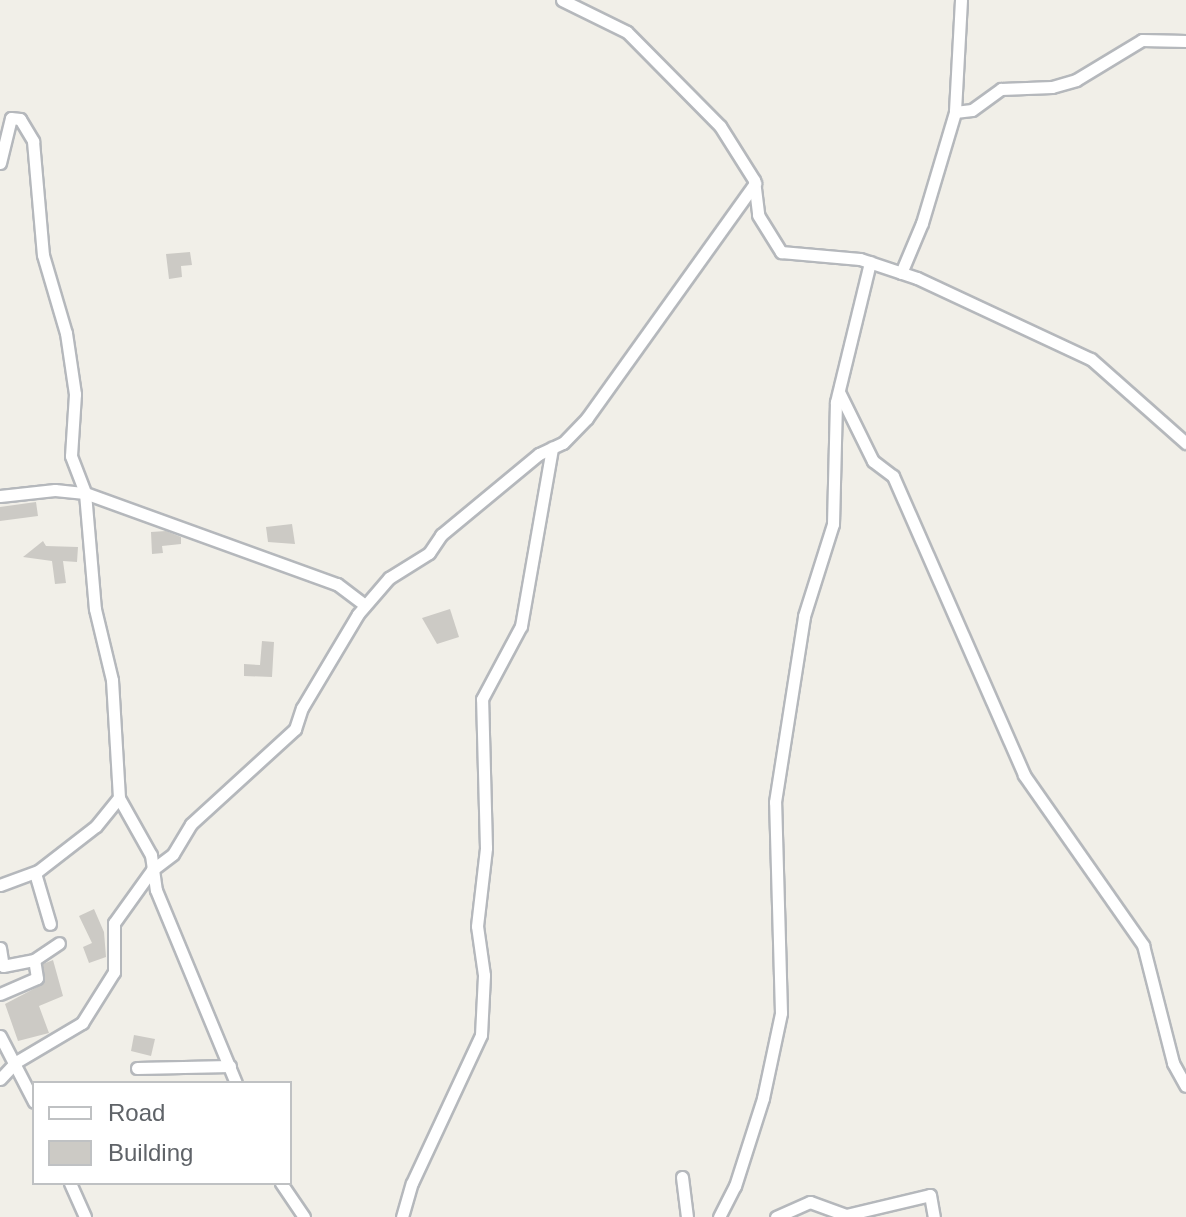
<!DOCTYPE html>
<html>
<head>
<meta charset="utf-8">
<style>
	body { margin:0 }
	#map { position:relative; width:1186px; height:1217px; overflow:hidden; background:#f1efe8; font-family:Helvetica,sans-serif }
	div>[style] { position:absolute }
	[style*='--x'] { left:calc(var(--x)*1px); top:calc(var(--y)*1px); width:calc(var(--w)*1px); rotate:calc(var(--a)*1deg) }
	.building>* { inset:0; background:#cccac5 }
	.roads { filter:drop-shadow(2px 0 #b5b8bc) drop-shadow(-2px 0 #b5b8bc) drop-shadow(0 2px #b5b8bc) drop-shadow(0 -2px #b5b8bc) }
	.minor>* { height:11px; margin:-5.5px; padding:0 5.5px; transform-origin:5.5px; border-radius:5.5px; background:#fff }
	span { translate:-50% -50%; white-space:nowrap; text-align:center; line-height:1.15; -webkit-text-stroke:8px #fff; paint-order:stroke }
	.legend { position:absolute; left:32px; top:1081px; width:260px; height:104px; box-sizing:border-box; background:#fff; border:2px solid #bfc1c3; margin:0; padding:10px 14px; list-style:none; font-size:24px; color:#5f6368 }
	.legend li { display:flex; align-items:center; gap:16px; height:40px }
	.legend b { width:40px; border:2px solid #bfc1c3 }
</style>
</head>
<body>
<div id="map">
	<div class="building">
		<i style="clip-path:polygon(190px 252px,192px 265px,181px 266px,182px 277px,169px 279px,166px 254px)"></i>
		<i style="clip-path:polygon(36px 502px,38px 516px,0 521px,0 507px)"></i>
		<i style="clip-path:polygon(292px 524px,295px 544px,268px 542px,266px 527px)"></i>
		<i style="clip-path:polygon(166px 531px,181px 537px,181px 544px,162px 546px,163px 553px,152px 554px,151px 532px)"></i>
		<i style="clip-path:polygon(43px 541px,46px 546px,78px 547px,77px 562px,63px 561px,66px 583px,55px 584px,52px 561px,23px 557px)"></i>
		<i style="clip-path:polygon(450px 609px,459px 637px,437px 644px,422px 618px)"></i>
		<i style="clip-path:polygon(262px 641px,274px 642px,272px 677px,244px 676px,244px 664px,260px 665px)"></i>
		<i style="clip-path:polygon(94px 909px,104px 932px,106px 957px,89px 963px,83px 947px,92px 943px,79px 916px)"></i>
		<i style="clip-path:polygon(53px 960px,63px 996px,39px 1006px,49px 1033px,18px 1041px,5px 1004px,43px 984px,43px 964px)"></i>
		<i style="clip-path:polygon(134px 1035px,155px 1039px,151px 1056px,131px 1051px)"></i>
	</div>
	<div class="roads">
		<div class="minor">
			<i style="--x:562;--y:0;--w:72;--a:26.2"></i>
			<i style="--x:627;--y:32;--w:132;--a:45.3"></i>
			<i style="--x:720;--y:126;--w:64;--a:57.8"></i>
			<i style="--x:754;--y:180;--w:35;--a:83"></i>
			<i style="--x:758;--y:215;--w:44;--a:58.1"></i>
			<i style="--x:781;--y:252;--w:79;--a:5.1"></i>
			<i style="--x:860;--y:259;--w:60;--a:18.4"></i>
			<i style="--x:917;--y:278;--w:192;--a:25"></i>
			<i style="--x:1091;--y:359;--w:127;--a:41.5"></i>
			<i style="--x:961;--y:0;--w:112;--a:93.1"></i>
			<i style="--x:955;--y:112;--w:17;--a:-7"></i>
			<i style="--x:972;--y:110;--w:36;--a:-36"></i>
			<i style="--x:1001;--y:89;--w:51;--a:-2.2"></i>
			<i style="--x:1052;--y:87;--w:25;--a:-16"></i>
			<i style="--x:1076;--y:80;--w:77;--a:-31.2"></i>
			<i style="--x:1142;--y:40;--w:44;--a:1.3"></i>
			<i style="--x:0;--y:163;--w:46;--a:-76.3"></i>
			<i style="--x:11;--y:118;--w:9;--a:6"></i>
			<i style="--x:20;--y:119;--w:26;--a:59"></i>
			<i style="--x:33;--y:141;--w:114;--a:85"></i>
			<i style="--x:43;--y:255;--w:81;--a:73.6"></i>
			<i style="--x:66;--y:333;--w:62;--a:81.6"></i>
			<i style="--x:75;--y:394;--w:62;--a:93.7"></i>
			<i style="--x:71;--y:456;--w:40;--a:69"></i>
			<i style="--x:85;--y:493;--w:116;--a:85.1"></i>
			<i style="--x:95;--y:609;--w:73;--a:76.5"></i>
			<i style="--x:112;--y:680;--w:118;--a:86.6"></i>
			<i style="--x:119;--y:798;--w:65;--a:60.7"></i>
			<i style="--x:151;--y:855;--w:35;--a:82"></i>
			<i style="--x:156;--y:890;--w:209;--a:67.5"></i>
			<i style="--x:901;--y:273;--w:54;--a:-67.2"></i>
			<i style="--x:922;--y:223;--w:116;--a:-73.4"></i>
			<i style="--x:839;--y:392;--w:77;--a:63.8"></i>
			<i style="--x:873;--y:461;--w:25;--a:37"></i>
			<i style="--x:893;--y:476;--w:326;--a:66.3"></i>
			<i style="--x:1024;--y:775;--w:208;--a:55"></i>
			<i style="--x:1143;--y:945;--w:122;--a:75.7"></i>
			<i style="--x:1173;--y:1063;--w:26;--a:61"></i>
			<i style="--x:0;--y:496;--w:55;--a:-6.2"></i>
			<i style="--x:55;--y:490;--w:30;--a:6"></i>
			<i style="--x:85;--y:493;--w:268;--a:19.9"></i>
			<i style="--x:337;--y:584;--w:35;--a:37"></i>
			<i style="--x:35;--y:873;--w:53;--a:73.6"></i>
			<i style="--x:0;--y:885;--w:40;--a:-20.2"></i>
			<i style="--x:38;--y:871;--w:73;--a:-37.8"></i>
			<i style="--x:96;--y:826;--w:36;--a:-51"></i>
			<i style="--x:0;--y:948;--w:18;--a:81"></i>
			<i style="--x:3;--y:966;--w:32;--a:-11"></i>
			<i style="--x:34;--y:960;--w:30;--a:-34"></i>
			<i style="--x:0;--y:994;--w:40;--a:-23.4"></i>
			<i style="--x:37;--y:978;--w:18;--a:-99"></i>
			<i style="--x:0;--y:1036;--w:74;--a:62.7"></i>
			<i style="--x:137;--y:1068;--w:93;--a:-1.2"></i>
			<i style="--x:0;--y:1079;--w:23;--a:-47"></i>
			<i style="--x:16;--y:1062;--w:77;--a:-30.6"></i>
			<i style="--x:82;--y:1023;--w:60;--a:-57.9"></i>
			<i style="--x:114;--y:972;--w:49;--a:-90"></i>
			<i style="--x:114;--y:923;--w:65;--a:-54.4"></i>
			<i style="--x:152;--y:870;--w:26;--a:-37"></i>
			<i style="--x:173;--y:854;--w:35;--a:-59"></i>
			<i style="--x:191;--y:824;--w:141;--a:-42.4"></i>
			<i style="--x:295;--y:729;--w:22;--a:-72"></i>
			<i style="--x:302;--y:708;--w:109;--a:-59.2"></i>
			<i style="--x:358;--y:614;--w:48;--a:-49.3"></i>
			<i style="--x:389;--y:578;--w:47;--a:-32"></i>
			<i style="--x:429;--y:553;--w:22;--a:-56"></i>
			<i style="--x:441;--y:535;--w:127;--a:-39.6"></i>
			<i style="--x:539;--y:454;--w:26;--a:-25"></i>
			<i style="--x:563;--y:443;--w:35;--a:-46"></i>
			<i style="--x:587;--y:418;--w:289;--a:-54.4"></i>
			<i style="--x:682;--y:1177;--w:40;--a:82.9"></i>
			<i style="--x:70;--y:1183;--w:37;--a:66"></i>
			<i style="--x:281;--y:1183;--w:41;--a:55.9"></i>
			<i style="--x:402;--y:1217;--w:35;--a:-74"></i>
			<i style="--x:412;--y:1183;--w:163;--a:-65"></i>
			<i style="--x:481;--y:1035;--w:60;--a:-87.1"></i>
			<i style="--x:484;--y:975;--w:49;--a:-98.1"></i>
			<i style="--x:477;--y:926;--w:79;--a:-83.4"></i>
			<i style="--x:486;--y:848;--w:149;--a:-91.5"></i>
			<i style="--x:482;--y:699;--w:83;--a:-61.9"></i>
			<i style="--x:521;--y:626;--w:181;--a:-80.1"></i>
			<i style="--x:719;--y:1217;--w:35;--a:-63"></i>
			<i style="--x:735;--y:1186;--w:92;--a:-72.3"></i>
			<i style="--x:763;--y:1098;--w:87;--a:-78"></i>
			<i style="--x:781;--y:1013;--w:211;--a:-91.6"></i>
			<i style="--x:775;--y:802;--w:188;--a:-81.1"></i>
			<i style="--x:804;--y:616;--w:96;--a:-72.5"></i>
			<i style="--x:833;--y:524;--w:122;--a:-88.6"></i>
			<i style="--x:836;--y:402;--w:144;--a:-76.3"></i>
			<i style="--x:776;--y:1217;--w:37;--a:-24"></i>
			<i style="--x:810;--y:1202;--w:38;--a:20"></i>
			<i style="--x:846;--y:1215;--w:86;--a:-13.4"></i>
			<i style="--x:930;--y:1195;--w:22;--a:80"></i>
		</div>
	</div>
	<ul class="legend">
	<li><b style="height:10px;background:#fff"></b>Road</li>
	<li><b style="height:22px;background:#cccac5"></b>Building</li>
	</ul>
</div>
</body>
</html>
